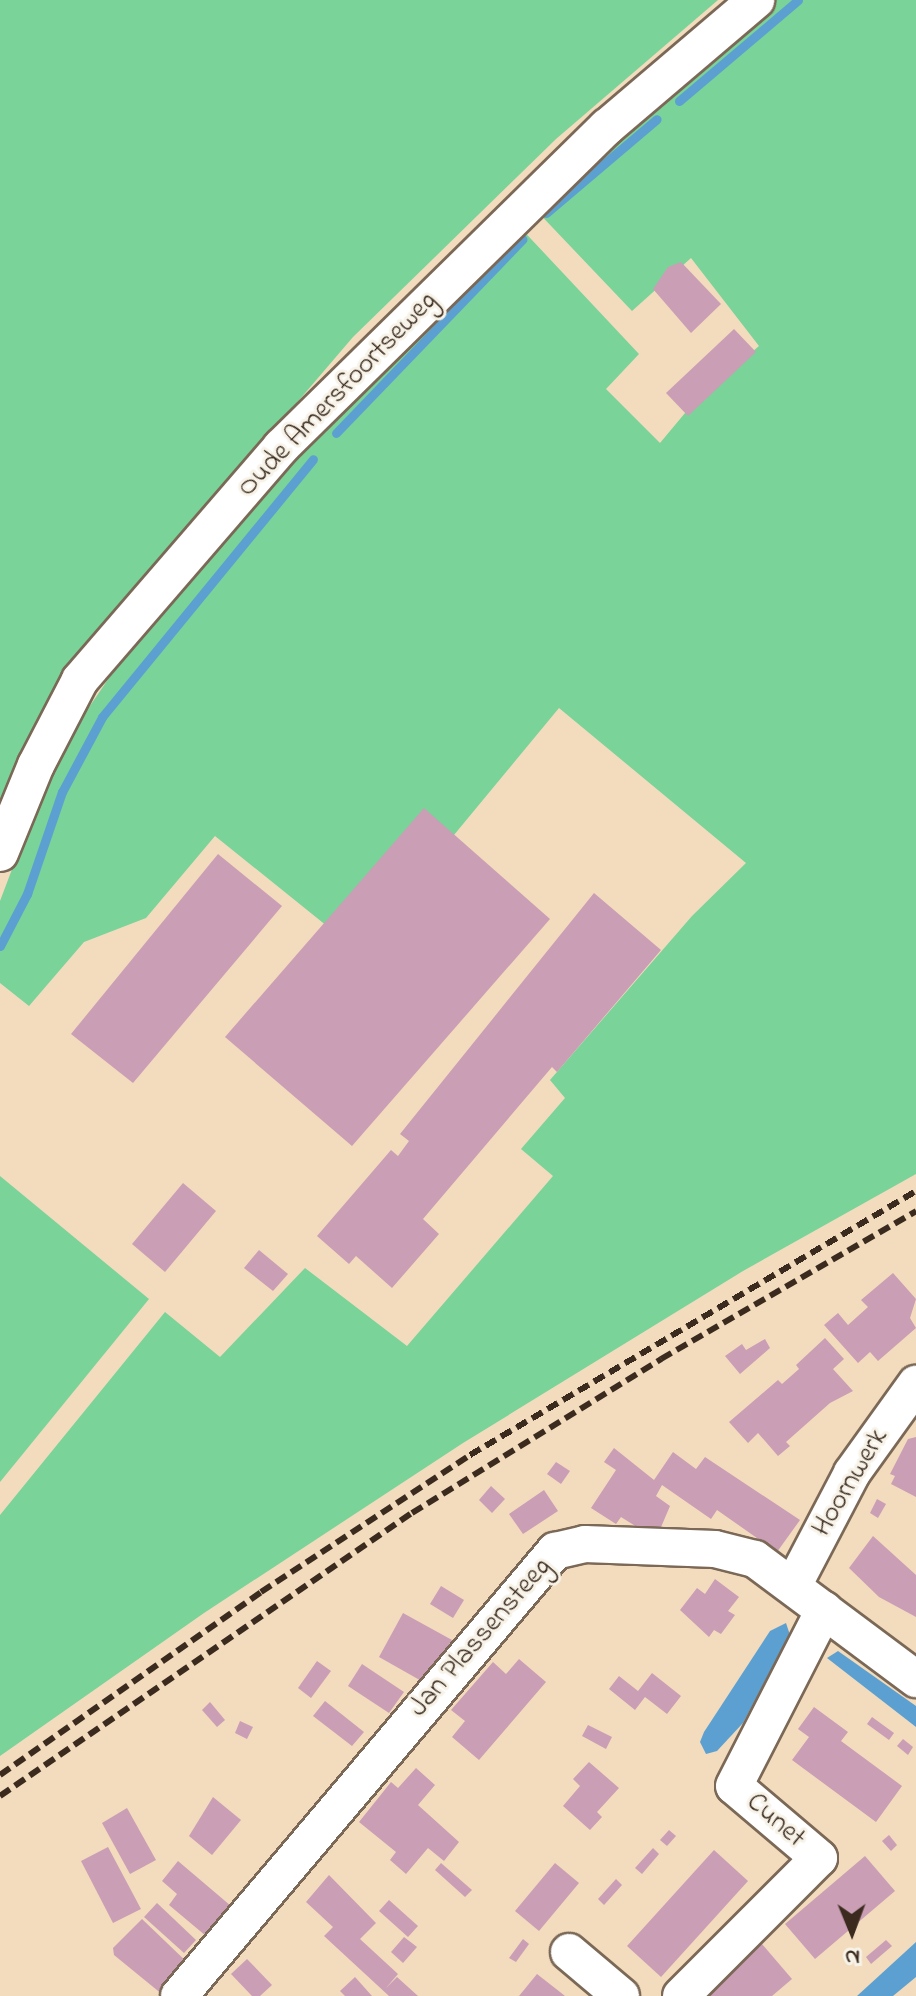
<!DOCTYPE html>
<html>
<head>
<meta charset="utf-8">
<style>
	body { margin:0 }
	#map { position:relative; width:916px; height:1996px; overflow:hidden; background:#f2dcbd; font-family:"Indie Flower",sans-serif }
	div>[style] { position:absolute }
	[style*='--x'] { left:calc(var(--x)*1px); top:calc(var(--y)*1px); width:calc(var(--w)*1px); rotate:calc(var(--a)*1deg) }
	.green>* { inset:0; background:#7ad398 }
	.water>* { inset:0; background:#5ca0d1 }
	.stream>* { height:9px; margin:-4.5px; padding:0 4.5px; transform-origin:4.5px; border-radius:4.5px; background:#5ca0d1 }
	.building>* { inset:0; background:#ca9eb5 }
	.roads { filter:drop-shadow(2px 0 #7b6856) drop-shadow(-2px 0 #7b6856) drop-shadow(0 2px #7b6856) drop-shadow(0 -2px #7b6856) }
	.minor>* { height:36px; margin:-18px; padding:0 18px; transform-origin:18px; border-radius:18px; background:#fff }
	.rail>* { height:6px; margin-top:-3px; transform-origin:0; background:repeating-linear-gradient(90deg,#3b2a1e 0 12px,transparent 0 18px) }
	span { translate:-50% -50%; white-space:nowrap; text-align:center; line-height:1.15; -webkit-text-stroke:6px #f7f3e8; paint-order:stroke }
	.street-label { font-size:28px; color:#3b2a1e }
	.north { position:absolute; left:812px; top:1892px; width:80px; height:80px; -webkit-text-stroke:6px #f7f3e8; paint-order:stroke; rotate:179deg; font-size:22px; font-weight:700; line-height:32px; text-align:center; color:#3b2a1e }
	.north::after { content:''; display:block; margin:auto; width:28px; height:36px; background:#3b2a1e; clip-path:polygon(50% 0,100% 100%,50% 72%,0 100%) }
</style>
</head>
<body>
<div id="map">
	<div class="green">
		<i style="clip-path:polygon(0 0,718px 0,556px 139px,353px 337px,75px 662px,29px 738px,0 808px)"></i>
		<i style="clip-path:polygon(770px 0,916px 0,916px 1174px,743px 1271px,463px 1443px,204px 1613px,0 1756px,0 1515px,165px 1312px,220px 1357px,305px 1268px,407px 1346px,553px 1176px,521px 1149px,565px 1098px,550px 1080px,692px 916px,746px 863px,559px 708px,358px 951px,215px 836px,146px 918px,84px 942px,29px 1006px,0 983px,0 901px,36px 806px,66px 741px,156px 609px,291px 454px,516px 223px,639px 354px,606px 389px,660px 443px,695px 401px,759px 346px,691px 258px,632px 311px,533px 207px)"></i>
		<i style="clip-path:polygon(0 1176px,149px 1299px,0 1482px)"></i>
	</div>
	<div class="water">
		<i style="clip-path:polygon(786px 1623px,790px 1635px,743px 1723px,717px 1751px,706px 1754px,700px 1742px,704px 1732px,770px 1631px)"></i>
		<i style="clip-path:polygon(838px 1651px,916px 1706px,916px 1727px,827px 1658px)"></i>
		<i style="clip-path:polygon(916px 1942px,916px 1977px,893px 1996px,857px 1996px)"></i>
	</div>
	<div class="stream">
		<i style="--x:679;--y:101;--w:156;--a:-40.3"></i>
		<i style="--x:546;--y:213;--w:145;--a:-40.3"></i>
		<i style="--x:336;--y:433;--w:269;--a:-46.1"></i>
		<i style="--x:0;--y:946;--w:59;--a:-62.6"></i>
		<i style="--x:27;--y:894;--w:108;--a:-71.1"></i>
		<i style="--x:62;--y:792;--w:85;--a:-61.9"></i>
		<i style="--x:102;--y:717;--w:333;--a:-50.7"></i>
	</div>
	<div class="building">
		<i style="clip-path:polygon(681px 262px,721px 304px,691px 333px,653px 289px,668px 267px)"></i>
		<i style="clip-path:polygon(734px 329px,756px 352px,688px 416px,666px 393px)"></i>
		<i style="clip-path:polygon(424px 808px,550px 919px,352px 1146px,225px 1037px)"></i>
		<i style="clip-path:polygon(218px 854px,282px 906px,133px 1083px,71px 1034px)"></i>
		<i style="clip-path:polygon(594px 893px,661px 950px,557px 1072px,552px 1067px,423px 1219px,439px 1234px,392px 1288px,356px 1256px,349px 1264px,317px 1236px,391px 1150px,398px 1156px,409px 1141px,400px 1134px)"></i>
		<i style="clip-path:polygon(183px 1183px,216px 1211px,165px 1272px,132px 1244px)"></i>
		<i style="clip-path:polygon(259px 1250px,288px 1274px,273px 1291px,244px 1268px)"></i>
		<i style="clip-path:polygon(893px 1273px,916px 1299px,910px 1318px,916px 1328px,878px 1361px,870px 1352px,858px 1363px,824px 1325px,838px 1313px,848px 1325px,868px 1307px,861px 1300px)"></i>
		<i style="clip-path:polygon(825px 1338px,844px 1359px,833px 1369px,853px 1391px,830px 1403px,786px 1442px,790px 1446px,778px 1456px,758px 1433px,748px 1443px,729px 1422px,778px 1380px,782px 1384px,799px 1369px,796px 1365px)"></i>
		<i style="clip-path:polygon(765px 1339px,770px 1348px,740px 1374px,725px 1356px,742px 1344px,746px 1350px)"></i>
		<i style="clip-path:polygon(916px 1437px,916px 1497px,891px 1484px,895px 1476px,890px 1474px,908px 1439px)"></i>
		<i style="clip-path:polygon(614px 1448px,654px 1480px,673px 1452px,696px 1469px,705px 1457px,800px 1520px,777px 1552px,717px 1510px,711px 1519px,662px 1485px,656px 1496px,670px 1506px,656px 1539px,621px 1517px,616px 1524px,591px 1508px,616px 1470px,604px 1462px)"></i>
		<i style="clip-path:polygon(556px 1462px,570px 1471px,561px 1484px,547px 1474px)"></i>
		<i style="clip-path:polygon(491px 1486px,505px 1499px,492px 1513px,479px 1500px)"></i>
		<i style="clip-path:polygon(544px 1490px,558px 1511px,523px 1534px,509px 1514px)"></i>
		<i style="clip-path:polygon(877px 1499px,886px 1504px,878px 1518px,870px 1513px)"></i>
		<i style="clip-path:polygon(873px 1536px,916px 1575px,916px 1617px,879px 1597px,849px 1568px)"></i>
		<i style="clip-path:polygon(715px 1579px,739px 1597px,728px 1611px,735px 1615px,721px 1634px,714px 1630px,709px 1637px,680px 1610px,697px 1588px,705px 1594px)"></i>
		<i style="clip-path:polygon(441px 1586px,464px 1600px,453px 1618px,430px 1604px)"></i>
		<i style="clip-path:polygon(403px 1613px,452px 1640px,425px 1683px,379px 1657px)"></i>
		<i style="clip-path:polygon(519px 1659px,546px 1682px,479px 1760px,452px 1737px,465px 1721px,451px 1710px,493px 1662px,506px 1674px)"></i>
		<i style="clip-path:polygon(317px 1661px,331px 1671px,311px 1698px,298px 1688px)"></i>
		<i style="clip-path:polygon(362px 1664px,404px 1692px,389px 1713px,348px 1686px)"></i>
		<i style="clip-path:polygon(652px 1673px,681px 1696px,667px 1714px,645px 1697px,635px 1710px,609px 1689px,619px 1676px,638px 1691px)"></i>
		<i style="clip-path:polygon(325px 1701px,364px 1732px,352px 1746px,313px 1716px)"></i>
		<i style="clip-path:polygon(210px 1702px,225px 1720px,217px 1727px,202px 1710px)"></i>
		<i style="clip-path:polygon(814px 1707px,848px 1732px,841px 1741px,902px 1786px,876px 1822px,792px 1760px,809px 1737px,798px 1729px)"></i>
		<i style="clip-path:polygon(872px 1717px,894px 1733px,889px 1740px,867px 1724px)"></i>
		<i style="clip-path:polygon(240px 1721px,253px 1727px,247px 1739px,235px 1733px)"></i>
		<i style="clip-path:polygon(588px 1725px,612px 1737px,606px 1749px,582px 1736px)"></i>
		<i style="clip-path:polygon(903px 1739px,913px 1747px,908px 1755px,897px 1746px)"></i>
		<i style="clip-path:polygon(589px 1762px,619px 1788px,597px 1812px,602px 1817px,590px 1830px,563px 1806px,580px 1786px,573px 1779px)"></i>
		<i style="clip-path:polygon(416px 1768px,435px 1785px,418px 1805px,459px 1842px,444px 1861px,428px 1848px,406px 1874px,390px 1860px,396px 1852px,359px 1822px,391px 1782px,398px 1788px)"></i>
		<i style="clip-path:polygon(213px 1797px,241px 1820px,212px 1855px,189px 1836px)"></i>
		<i style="clip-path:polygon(127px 1808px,156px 1860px,130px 1874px,102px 1823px)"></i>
		<i style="clip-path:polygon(669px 1830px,676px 1836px,667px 1846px,660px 1840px)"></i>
		<i style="clip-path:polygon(889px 1835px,897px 1845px,891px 1851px,882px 1841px)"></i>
		<i style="clip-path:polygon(108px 1847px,141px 1909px,113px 1923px,81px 1861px)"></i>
		<i style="clip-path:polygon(653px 1848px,659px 1854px,642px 1874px,635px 1868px)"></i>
		<i style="clip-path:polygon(714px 1850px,748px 1881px,661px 1977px,627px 1946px)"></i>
		<i style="clip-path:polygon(865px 1856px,895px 1891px,815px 1959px,785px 1924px)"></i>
		<i style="clip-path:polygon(178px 1861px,231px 1906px,206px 1936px,169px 1905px,177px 1894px,162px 1881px)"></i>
		<i style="clip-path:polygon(441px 1863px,472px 1890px,465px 1897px,435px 1870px)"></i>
		<i style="clip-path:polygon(555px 1863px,579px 1883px,539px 1931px,515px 1911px)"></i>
		<i style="clip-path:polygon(329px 1875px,376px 1923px,360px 1939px,398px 1974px,386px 1988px,397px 1977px,418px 1996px,389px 1996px,324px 1936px,333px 1927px,306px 1902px)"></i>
		<i style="clip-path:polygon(616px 1879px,622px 1885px,604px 1905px,598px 1899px)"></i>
		<i style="clip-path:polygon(389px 1900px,418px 1926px,408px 1937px,379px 1911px)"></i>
		<i style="clip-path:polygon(157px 1903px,196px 1940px,184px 1953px,144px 1917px)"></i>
		<i style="clip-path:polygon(142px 1919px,191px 1966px,163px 1995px,114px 1955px,113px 1948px)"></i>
		<i style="clip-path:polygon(404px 1937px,417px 1947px,403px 1963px,391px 1952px)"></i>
		<i style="clip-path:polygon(523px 1939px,529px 1944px,516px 1962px,509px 1958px)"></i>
		<i style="clip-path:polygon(886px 1940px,892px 1946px,871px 1964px,866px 1957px)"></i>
		<i style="clip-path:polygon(762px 1944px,792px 1979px,772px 1996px,702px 1996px)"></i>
		<i style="clip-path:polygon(247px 1959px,272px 1985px,260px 1996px,252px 1996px,231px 1974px)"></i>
		<i style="clip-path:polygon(537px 1974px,560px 1992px,565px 1996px,519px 1996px)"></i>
		<i style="clip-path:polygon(355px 1977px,372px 1996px,345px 1996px,340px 1991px)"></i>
	</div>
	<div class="roads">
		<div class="minor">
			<i style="--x:0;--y:853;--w:95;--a:-67.8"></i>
			<i style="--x:36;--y:765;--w:96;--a:-62.6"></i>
			<i style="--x:80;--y:680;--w:308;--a:-49.2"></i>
			<i style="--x:281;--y:447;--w:457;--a:-44.5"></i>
			<i style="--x:607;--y:127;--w:196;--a:-40.4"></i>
			<i style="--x:793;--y:1586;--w:127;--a:-62.4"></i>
			<i style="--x:852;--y:1473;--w:110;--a:-54.3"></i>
			<i style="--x:569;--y:1952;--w:68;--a:40.2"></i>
			<i style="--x:179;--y:1996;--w:583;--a:-49.8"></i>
			<i style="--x:555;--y:1551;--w:31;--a:-13"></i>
			<i style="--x:585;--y:1544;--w:130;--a:2.2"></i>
			<i style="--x:715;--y:1549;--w:41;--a:14"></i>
			<i style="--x:755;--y:1559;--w:201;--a:36.7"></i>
			<i style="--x:681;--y:1996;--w:195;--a:-45"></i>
			<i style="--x:819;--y:1858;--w:111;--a:-139.7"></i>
			<i style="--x:734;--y:1786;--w:198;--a:-62.9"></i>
		</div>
	</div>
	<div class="rail">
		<i style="--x:0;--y:1775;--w:319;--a:-35"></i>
		<i style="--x:261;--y:1592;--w:250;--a:-33.2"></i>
		<i style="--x:470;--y:1455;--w:518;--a:-30.62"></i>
		<i style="--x:0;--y:1796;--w:500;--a:-34.5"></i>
		<i style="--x:412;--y:1513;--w:293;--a:-31.7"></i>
		<i style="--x:661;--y:1359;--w:295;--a:-30.1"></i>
	</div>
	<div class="street-label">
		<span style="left:338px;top:395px;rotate:-46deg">Oude Amersfoortseweg</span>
		<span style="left:851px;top:1483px;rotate:-59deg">Hoornwerk</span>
		<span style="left:481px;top:1638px;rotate:-49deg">Jan Plassensteeg</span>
		<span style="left:775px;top:1821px;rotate:41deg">Cunet</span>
	</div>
	<div class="north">N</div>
</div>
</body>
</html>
